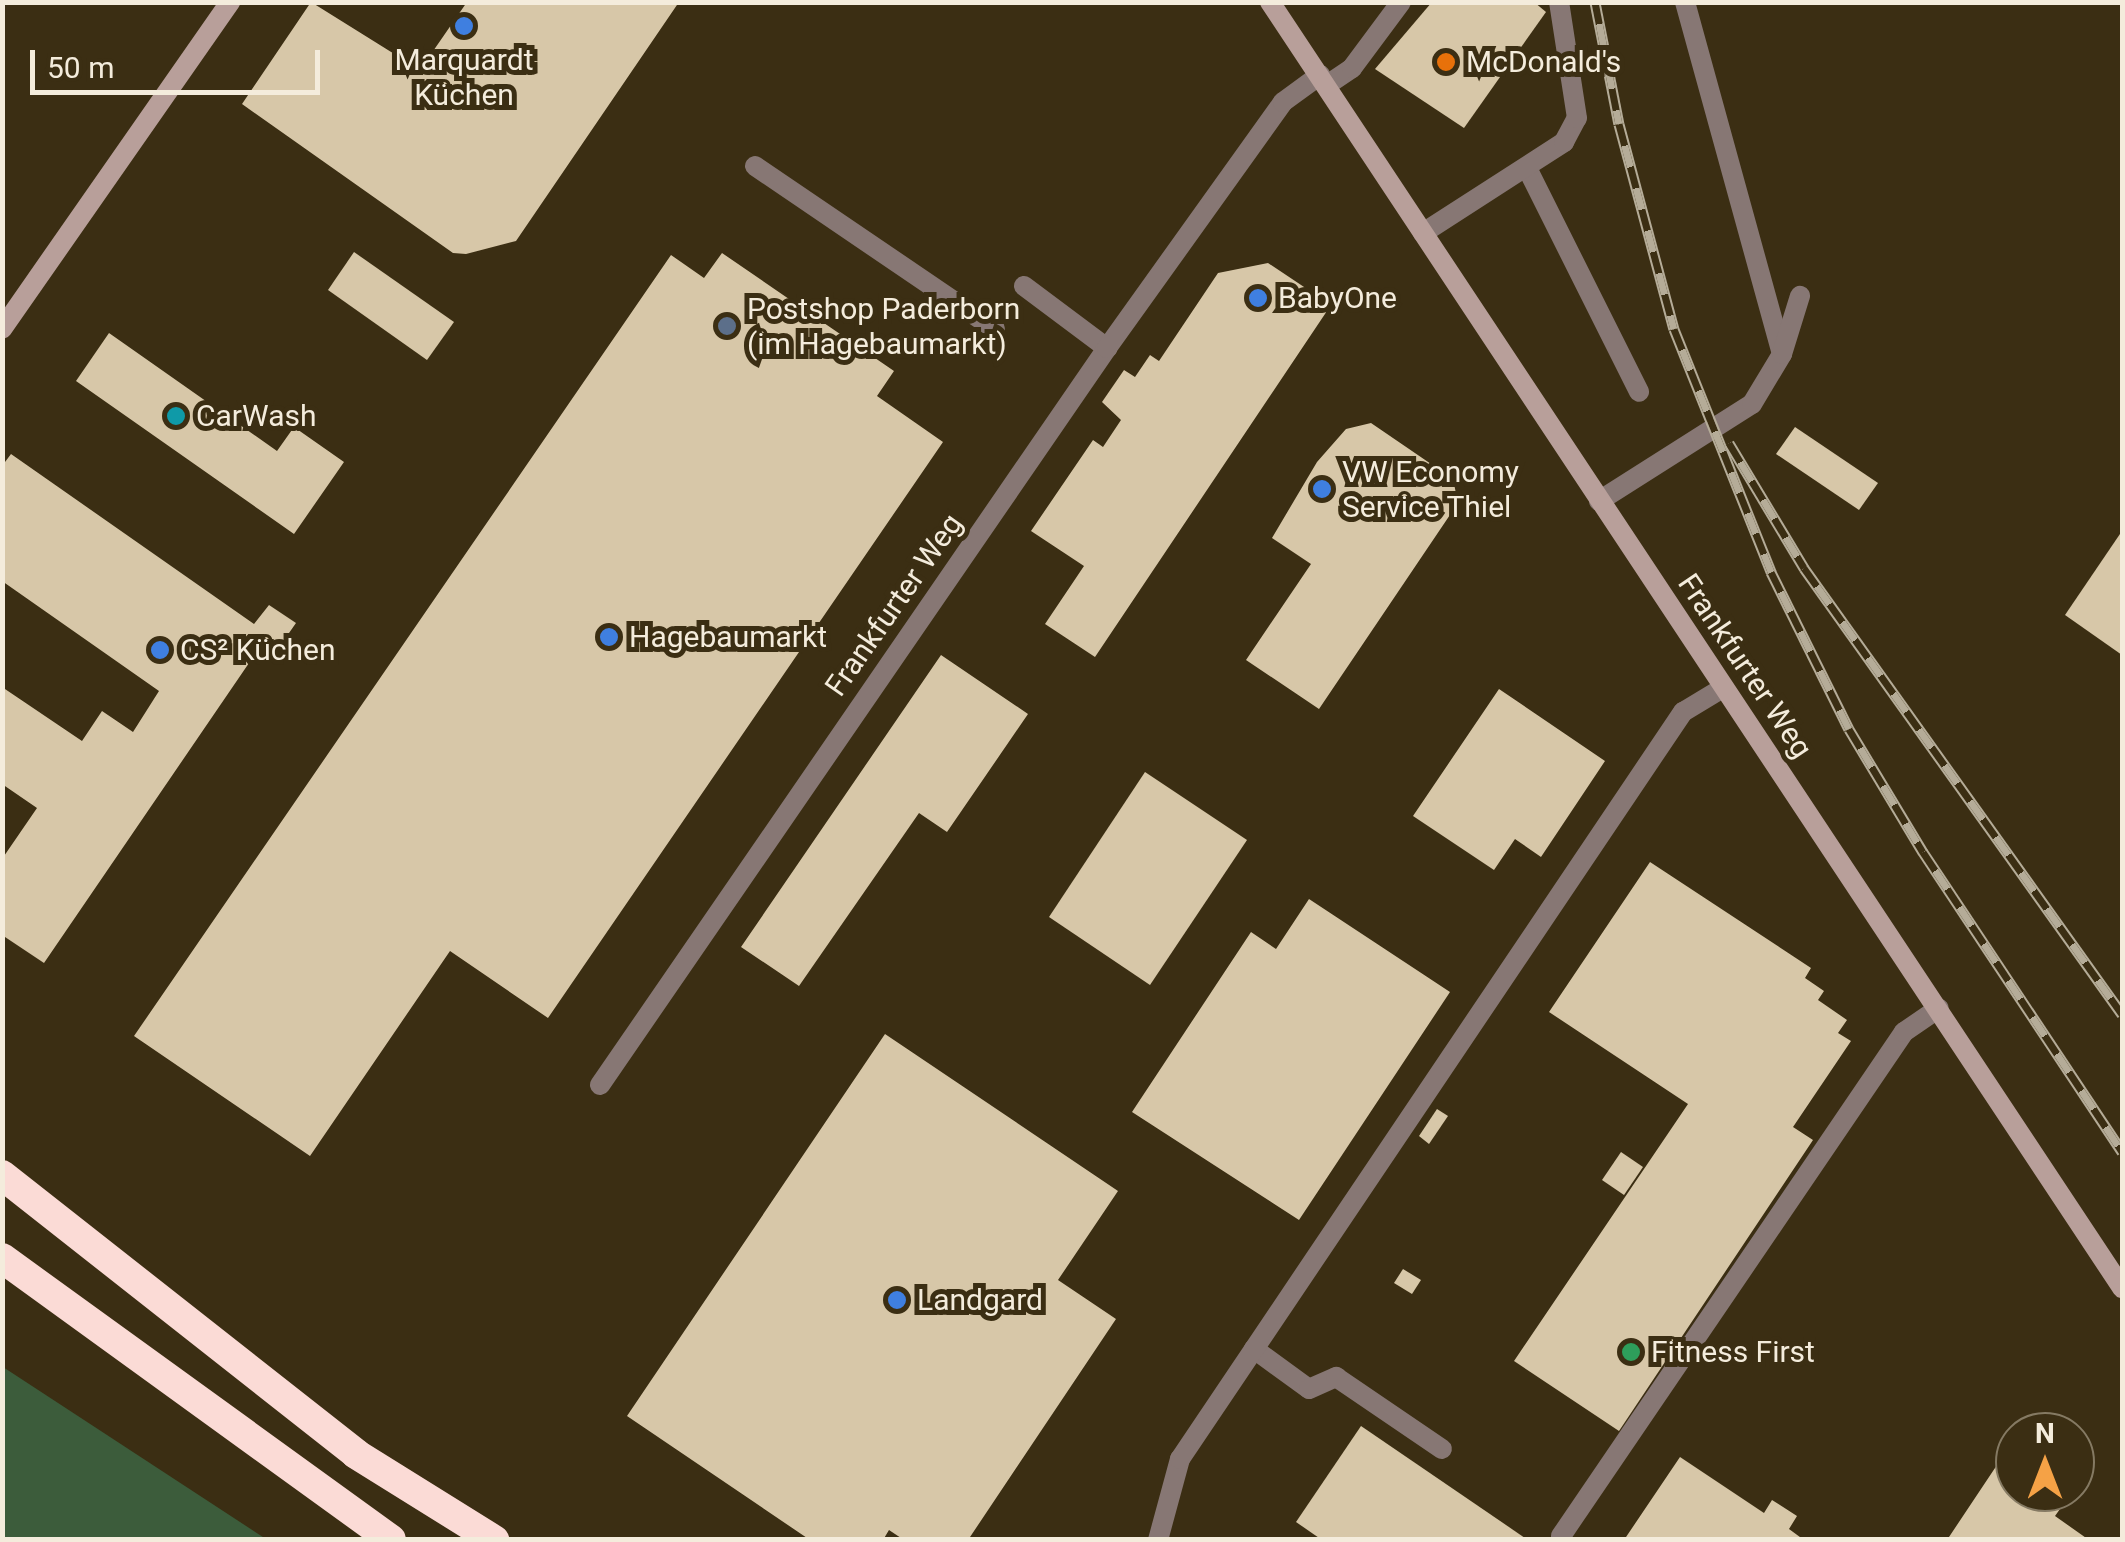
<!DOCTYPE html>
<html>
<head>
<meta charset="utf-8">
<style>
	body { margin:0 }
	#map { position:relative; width:2125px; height:1542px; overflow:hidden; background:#3b2e13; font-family:Roboto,sans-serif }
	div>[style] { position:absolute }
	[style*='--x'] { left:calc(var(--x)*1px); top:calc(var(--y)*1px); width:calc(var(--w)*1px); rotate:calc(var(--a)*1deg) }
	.green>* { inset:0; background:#3c5c3b }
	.building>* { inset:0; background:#d7c7a8 }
	.lane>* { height:20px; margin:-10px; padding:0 10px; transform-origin:10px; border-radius:10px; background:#877774 }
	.secondary>* { height:20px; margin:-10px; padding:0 10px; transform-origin:10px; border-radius:10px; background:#b89f9a }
	.highway>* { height:30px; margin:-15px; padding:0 15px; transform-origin:15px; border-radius:15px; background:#fbdbd6 }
	.rail>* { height:11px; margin-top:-5.5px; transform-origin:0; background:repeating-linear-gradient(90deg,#3b2e13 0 22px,#b5ac98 0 44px); box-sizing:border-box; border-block:2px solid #b5ac98 }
	.dots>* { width:28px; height:28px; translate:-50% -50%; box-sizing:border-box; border:5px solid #3b2e13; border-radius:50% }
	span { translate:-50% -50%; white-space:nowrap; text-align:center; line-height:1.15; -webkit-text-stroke:10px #3b2e13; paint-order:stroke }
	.poi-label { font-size:30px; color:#f4ecdc }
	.left { translate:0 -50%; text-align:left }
	.street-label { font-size:30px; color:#f4ecdc }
	.frame { position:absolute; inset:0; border:5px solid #f4ecdc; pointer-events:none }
	.north { position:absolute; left:1995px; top:1412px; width:100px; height:100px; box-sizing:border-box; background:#3b2e13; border:2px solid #857a63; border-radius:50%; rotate:0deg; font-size:28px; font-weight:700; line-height:40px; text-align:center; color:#f4ecdc }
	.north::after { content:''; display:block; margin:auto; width:35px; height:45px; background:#f5a246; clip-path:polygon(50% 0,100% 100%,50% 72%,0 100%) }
	.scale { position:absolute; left:30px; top:50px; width:290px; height:45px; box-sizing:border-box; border:5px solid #f4ecdc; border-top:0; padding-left:12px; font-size:30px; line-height:35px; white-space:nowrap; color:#f4ecdc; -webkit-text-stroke:8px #3b2e13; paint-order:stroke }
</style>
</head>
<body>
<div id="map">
	<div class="green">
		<i style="clip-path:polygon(2px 1367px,3px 1367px,266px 1539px,3px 1539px)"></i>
	</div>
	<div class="building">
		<i style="clip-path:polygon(311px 2px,420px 70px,467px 2px,679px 2px,516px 241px,466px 254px,453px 253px,242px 104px)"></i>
		<i style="clip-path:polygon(1432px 2px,1534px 2px,1546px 12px,1464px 128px,1375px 69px)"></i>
		<i style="clip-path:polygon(354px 252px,454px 322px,427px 360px,328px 290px)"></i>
		<i style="clip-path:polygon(722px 253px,894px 371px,877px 396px,943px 442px,548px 1018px,450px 951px,310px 1156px,134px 1036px,671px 255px,704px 278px)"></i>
		<i style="clip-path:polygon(1268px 263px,1331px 305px,1095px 657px,1045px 624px,1084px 566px,1031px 531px,1093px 440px,1103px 447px,1121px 420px,1102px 402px,1124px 370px,1135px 377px,1150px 355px,1159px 361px,1218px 273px)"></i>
		<i style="clip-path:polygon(109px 333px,277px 451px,294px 427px,344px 462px,294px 534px,76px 381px)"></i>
		<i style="clip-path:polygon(1371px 423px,1453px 479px,1458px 503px,1319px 709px,1246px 660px,1311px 564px,1272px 538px,1317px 462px,1346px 429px)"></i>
		<i style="clip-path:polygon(1795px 427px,1878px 483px,1859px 510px,1776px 454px)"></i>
		<i style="clip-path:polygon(11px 454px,254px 624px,269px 605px,296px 623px,275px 653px,262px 644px,44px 963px,2px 935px,2px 859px,37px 808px,2px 784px,2px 687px,82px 741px,102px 711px,133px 732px,159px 691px,2px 581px,2px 466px)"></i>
		<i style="clip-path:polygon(2122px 531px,2122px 655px,2065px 615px)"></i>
		<i style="clip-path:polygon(941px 655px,1028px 714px,947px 832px,919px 813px,799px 986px,741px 947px)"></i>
		<i style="clip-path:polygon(1499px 689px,1605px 761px,1541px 857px,1515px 839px,1494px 870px,1413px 816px)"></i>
		<i style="clip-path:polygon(1145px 772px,1247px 840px,1150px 985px,1049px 917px)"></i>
		<i style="clip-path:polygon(1650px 862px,1811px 968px,1805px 978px,1824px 991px,1818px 1000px,1847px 1020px,1838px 1033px,1851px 1041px,1793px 1127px,1813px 1140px,1619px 1431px,1514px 1361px,1688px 1104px,1549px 1012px)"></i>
		<i style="clip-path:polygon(1309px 899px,1450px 992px,1299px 1220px,1132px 1112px,1251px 932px,1276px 949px)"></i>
		<i style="clip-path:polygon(885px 1034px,1118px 1191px,1058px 1280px,1116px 1319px,968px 1540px,904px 1540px,889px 1530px,883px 1540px,810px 1540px,627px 1416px)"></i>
		<i style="clip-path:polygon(1437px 1109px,1448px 1116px,1429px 1144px,1419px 1136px)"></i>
		<i style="clip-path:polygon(1621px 1152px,1643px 1167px,1624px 1195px,1602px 1180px)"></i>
		<i style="clip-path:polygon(1403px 1269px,1421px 1280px,1412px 1294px,1394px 1283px)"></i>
		<i style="clip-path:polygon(1361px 1426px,1528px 1540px,1322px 1540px,1296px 1522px)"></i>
		<i style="clip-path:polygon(2007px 1450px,2015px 1455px,2015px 1492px,2072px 1492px,2055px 1516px,2089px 1540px,1947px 1540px)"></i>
		<i style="clip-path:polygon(1680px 1457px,1764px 1513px,1772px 1500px,1797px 1516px,1789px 1529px,1804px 1540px,1624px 1540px)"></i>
	</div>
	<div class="lane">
		<i style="--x:1685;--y:2;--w:365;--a:74.6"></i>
		<i style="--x:1327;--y:85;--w:30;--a:-34"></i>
		<i style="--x:1352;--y:68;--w:82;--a:-53.4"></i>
		<i style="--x:755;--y:166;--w:290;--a:34.2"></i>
		<i style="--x:1528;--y:170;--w:248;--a:63.4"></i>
		<i style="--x:1423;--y:233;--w:168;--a:-32.8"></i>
		<i style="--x:1564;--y:142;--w:27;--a:-62"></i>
		<i style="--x:1577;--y:118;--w:117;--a:-98.8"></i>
		<i style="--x:1024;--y:286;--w:104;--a:36.8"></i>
		<i style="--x:1599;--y:501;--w:181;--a:-32.4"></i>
		<i style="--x:1752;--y:404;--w:58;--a:-59"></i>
		<i style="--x:1782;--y:354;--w:61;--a:-72.8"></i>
		<i style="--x:600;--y:1085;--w:895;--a:-55.47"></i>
		<i style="--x:1107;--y:348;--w:302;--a:-54.4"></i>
		<i style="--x:1283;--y:102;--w:46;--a:-36.1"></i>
		<i style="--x:1254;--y:1349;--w:68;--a:36"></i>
		<i style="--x:1309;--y:1389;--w:30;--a:-24"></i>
		<i style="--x:1336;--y:1377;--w:128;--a:34.2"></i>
		<i style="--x:1561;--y:1536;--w:610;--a:-55.76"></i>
		<i style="--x:1904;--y:1032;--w:42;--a:-34.4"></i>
		<i style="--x:1158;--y:1540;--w:84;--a:-74.8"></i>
		<i style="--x:1180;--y:1459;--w:901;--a:-56.05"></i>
		<i style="--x:1683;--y:712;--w:44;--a:-31.2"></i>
	</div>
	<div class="secondary">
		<i style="--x:1270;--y:2;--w:1543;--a:56.47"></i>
		<i style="--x:2;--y:329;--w:399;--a:-55.1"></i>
	</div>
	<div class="highway">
		<i style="--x:2;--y:1175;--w:451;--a:38.2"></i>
		<i style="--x:356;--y:1454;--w:163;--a:31.9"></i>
		<i style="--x:2;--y:1258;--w:480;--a:35.9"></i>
	</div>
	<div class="rail">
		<i style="--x:1595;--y:2;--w:124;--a:78.9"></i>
		<i style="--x:1619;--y:124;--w:212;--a:75"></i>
		<i style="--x:1674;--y:329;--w:262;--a:68.2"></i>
		<i style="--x:1771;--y:572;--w:175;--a:63.6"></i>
		<i style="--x:1849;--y:729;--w:144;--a:59"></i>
		<i style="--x:1923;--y:852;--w:360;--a:56.4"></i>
		<i style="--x:1729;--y:443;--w:146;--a:59"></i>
		<i style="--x:1804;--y:568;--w:548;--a:54.51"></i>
	</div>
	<div class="dots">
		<i style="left:464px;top:26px;background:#3f7fe0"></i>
		<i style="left:1446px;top:62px;background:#e8710a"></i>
		<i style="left:1258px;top:298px;background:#3f7fe0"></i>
		<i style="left:727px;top:326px;background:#5c6f8a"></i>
		<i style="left:176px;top:416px;background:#0f9aa8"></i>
		<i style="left:1322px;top:489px;background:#3f7fe0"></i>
		<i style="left:609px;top:637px;background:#3f7fe0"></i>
		<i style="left:160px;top:650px;background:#3f7fe0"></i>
		<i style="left:897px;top:1300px;background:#3f7fe0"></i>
		<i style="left:1631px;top:1352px;background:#2e9e5b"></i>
	</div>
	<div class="poi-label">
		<span style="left:464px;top:77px">Marquardt<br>Küchen</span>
		<span class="left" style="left:1466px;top:62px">McDonald's</span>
		<span class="left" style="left:1278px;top:298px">BabyOne</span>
		<span class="left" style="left:747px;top:326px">Postshop Paderborn<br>(im Hagebaumarkt)</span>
		<span class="left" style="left:196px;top:416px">CarWash</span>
		<span class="left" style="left:1342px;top:489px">VW Economy<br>Service Thiel</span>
		<span class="left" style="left:629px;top:637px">Hagebaumarkt</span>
		<span class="left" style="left:180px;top:650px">CS² Küchen</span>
		<span class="left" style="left:917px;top:1300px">Landgard</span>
		<span class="left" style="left:1651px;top:1352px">Fitness First</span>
	</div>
	<div class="street-label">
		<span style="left:894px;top:605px;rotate:-55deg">Frankfurter Weg</span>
		<span style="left:1745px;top:666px;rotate:56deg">Frankfurter Weg</span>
	</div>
	<div class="frame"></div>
	<div class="north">N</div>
	<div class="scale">50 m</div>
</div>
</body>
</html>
